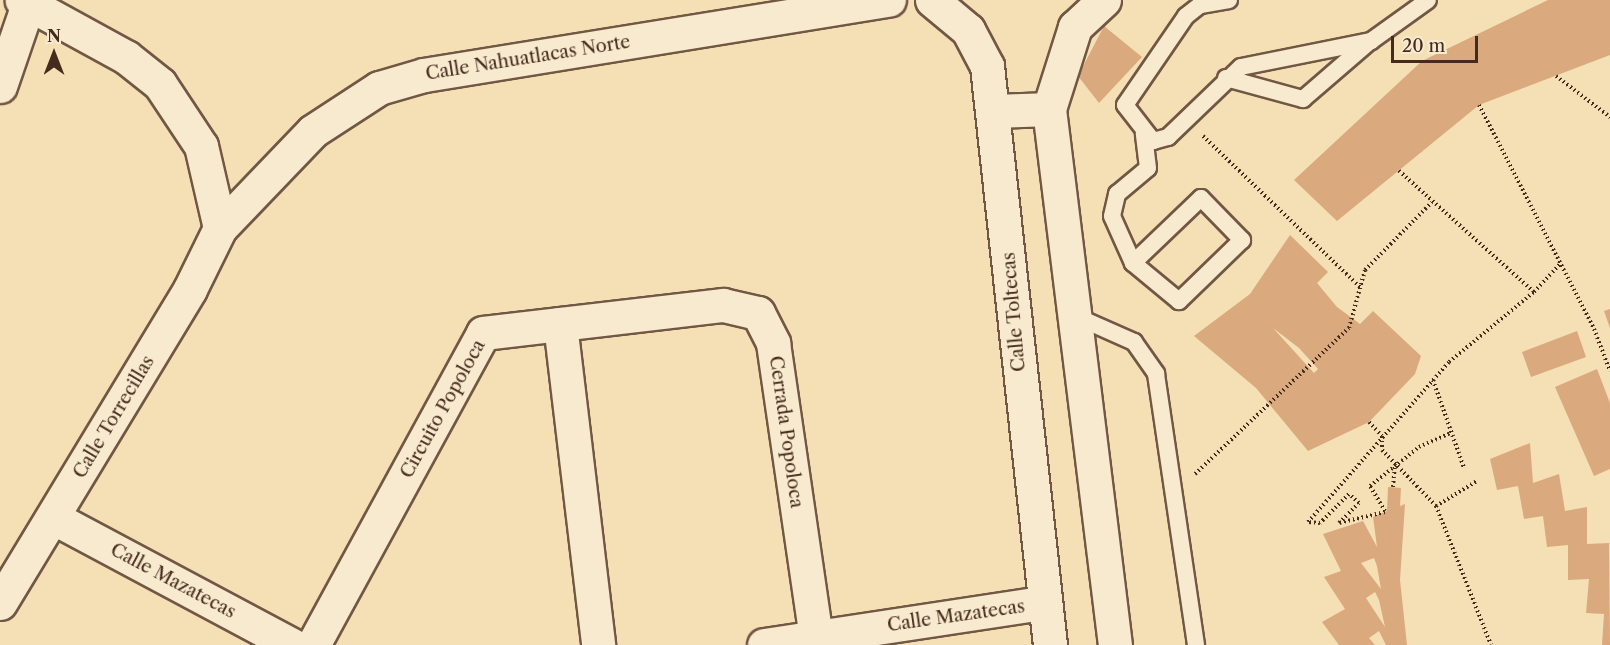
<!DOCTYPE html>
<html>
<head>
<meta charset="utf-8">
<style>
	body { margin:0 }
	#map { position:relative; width:1610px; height:645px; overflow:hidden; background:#f5dfb4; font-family:"Libre Caslon Text",serif }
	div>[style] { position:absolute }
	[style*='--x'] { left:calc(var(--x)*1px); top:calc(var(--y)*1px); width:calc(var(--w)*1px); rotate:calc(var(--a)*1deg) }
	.building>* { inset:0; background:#daaa7e }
	.path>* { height:4px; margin-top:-2px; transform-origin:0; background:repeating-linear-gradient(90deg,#452a1e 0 1.5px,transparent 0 4.5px) }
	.roads { filter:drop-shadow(2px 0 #715744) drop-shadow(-2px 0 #715744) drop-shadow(0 2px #715744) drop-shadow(0 -2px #715744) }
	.lane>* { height:16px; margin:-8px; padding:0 8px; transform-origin:8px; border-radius:8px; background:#f8eace }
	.street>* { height:33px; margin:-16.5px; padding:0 16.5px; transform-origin:16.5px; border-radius:16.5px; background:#f8eace }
	.secondary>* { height:33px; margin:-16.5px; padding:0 16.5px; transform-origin:16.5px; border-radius:16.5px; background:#f8eace }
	span { translate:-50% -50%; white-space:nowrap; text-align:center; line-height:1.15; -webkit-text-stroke:4.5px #f8eace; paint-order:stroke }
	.street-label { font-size:18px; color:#452a1e }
	.north { position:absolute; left:24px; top:24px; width:60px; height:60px; -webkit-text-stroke:4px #f8eace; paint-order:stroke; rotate:0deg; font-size:16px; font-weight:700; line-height:24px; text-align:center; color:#452a1e }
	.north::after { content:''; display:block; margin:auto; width:21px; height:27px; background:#452a1e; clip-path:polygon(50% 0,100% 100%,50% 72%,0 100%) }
	.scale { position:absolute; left:1391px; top:36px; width:87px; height:27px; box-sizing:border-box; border:3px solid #452a1e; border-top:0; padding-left:8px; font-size:18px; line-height:21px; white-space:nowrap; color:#452a1e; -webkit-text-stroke:4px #f8eace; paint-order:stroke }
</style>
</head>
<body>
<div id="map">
	<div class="building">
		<i style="clip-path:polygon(1548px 0,1610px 0,1610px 55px,1479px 105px,1337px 221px,1294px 180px,1422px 61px)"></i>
		<i style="clip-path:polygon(1104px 26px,1142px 57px,1099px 103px,1078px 76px)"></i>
		<i style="clip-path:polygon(evenodd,1290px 235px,1328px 272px,1317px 283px,1337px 307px,1360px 324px,1373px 311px,1421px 356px,1415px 374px,1369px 422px,1308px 451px,1256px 388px,1194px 336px,1250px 294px,1290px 235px,1273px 328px,1299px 348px,1318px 369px,1314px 373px,1273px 328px)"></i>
		<i style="clip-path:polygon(1610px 309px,1610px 328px,1604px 311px)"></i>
		<i style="clip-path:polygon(1577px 331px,1586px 357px,1531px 377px,1522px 352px)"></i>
		<i style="clip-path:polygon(1597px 369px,1610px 403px,1610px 469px,1594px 476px,1555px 387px)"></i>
		<i style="clip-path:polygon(1530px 443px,1533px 483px,1559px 474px,1565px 511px,1587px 507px,1587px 544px,1609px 543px,1610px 645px,1602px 645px,1604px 614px,1586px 613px,1589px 579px,1568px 580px,1568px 545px,1547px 547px,1543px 516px,1524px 519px,1518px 486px,1497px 490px,1490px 459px)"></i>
		<i style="clip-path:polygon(evenodd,1388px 487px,1401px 488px,1400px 506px,1405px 504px,1400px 580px,1407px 645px,1386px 645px,1379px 631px,1369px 638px,1375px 645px,1339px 645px,1322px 622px,1345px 609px,1324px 577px,1341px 571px,1323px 534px,1363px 521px,1377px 547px,1373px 517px,1387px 511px,1388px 487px,1374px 558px,1377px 566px,1381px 589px,1361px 563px,1374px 558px,1388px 487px,1375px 592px,1379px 600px,1385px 627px,1366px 598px,1375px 592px)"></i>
	</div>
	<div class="path">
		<i style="--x:1556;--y:76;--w:68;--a:37.2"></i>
		<i style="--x:1479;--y:105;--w:252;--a:62.8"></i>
		<i style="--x:1594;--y:329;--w:45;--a:69.1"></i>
		<i style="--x:1203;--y:136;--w:218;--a:43.9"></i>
		<i style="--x:1534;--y:292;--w:38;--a:-47"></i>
		<i style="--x:1433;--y:380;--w:93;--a:70.6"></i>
		<i style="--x:1369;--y:422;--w:19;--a:47"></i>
		<i style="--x:1382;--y:436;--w:14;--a:90"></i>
		<i style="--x:1382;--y:450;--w:78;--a:46"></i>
		<i style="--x:1436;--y:506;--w:149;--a:68.4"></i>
		<i style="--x:1195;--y:474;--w:212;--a:-43.5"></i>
		<i style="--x:1349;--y:328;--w:60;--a:-74.6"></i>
		<i style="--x:1365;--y:270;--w:95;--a:-45.4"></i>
		<i style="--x:1393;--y:487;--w:23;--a:-85"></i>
		<i style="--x:1436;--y:506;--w:48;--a:-31.4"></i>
		<i style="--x:1385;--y:511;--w:29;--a:-121"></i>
		<i style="--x:1370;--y:486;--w:63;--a:-38.5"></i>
		<i style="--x:1419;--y:447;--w:35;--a:-24"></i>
		<i style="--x:1385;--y:512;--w:47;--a:166.6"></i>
		<i style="--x:1339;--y:523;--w:28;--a:-45"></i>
		<i style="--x:1359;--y:503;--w:13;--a:-138"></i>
		<i style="--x:1349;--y:494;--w:41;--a:135"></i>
		<i style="--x:1320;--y:523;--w:12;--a:-175"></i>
		<i style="--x:1308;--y:522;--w:213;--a:-48.6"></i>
		<i style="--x:1449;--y:362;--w:110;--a:-39.5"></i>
		<i style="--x:1534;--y:292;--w:183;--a:-138.1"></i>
	</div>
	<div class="roads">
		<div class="lane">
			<i style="--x:1229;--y:0;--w:29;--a:170"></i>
			<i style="--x:1200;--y:5;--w:18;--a:142"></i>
			<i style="--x:1186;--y:16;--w:108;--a:124.4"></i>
			<i style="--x:1125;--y:105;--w:46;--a:52.1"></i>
			<i style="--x:1153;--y:141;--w:16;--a:-15"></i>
			<i style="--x:1168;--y:137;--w:101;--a:-43.8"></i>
			<i style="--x:1241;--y:67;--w:133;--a:-11.3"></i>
			<i style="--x:1371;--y:41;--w:70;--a:-35.7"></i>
			<i style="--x:1226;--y:78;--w:80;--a:15.3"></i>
			<i style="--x:1303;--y:99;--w:87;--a:-40.8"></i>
			<i style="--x:1133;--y:263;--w:94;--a:-43.7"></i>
			<i style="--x:1201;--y:198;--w:59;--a:45.7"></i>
			<i style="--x:1242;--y:240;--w:88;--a:135.9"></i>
			<i style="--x:1179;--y:301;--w:60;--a:-140.4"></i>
			<i style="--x:1133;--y:263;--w:51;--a:-114.1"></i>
			<i style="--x:1112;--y:216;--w:23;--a:-77"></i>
			<i style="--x:1117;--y:194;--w:40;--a:-40"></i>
			<i style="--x:1148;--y:168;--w:35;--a:-97"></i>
			<i style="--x:1073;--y:315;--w:67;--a:23.9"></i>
			<i style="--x:1134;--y:342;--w:39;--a:55"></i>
			<i style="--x:1156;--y:374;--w:274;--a:81.6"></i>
		</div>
		<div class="street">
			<i style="--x:932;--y:0;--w:47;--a:39.8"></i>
			<i style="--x:968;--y:30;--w:41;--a:62.2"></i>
			<i style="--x:987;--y:66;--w:582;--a:83.79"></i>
			<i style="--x:1104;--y:0;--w:40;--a:137"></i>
			<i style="--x:1075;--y:27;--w:86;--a:107.6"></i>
			<i style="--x:1049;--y:109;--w:540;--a:82.98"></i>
			<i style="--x:995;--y:111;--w:54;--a:-2.1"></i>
			<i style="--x:220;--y:228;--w:134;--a:-46.2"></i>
			<i style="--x:313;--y:131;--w:79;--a:-33.1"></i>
			<i style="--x:379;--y:88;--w:47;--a:-16.1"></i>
			<i style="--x:424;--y:75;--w:471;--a:-9.2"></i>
			<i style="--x:560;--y:324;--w:323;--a:83.2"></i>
			<i style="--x:54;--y:518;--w:270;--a:28.1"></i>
			<i style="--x:313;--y:645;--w:355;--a:-61.4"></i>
			<i style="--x:483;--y:333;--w:242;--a:-6.7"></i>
			<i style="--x:723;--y:305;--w:36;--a:13"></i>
			<i style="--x:758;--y:313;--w:34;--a:63"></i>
			<i style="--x:773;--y:343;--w:305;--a:81.7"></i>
			<i style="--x:764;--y:645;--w:280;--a:-8.6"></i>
		</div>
		<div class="secondary">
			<i style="--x:0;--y:86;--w:87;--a:-71.1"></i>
			<i style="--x:0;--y:603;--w:367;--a:-58.8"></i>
			<i style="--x:190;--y:289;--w:68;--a:-63.8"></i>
			<i style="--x:220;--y:228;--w:84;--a:-103"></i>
			<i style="--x:201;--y:146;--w:74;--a:-123.5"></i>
			<i style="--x:160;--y:84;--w:43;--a:-141.5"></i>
			<i style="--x:126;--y:57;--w:119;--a:-151.3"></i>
		</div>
	</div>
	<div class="street-label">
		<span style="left:528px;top:58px;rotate:-9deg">Calle Nahuatlacas Norte</span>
		<span style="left:1014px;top:312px;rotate:-95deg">Calle Toltecas</span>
		<span style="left:443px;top:409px;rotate:-61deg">Circuito Popoloca</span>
		<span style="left:114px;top:417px;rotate:-59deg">Calle Torrecillas</span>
		<span style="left:786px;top:432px;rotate:82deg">Cerrada Popoloca</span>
		<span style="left:173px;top:581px;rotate:28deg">Calle Mazatecas</span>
		<span style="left:956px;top:616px;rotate:-8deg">Calle Mazatecas</span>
	</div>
	<div class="north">N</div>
	<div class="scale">20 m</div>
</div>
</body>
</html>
